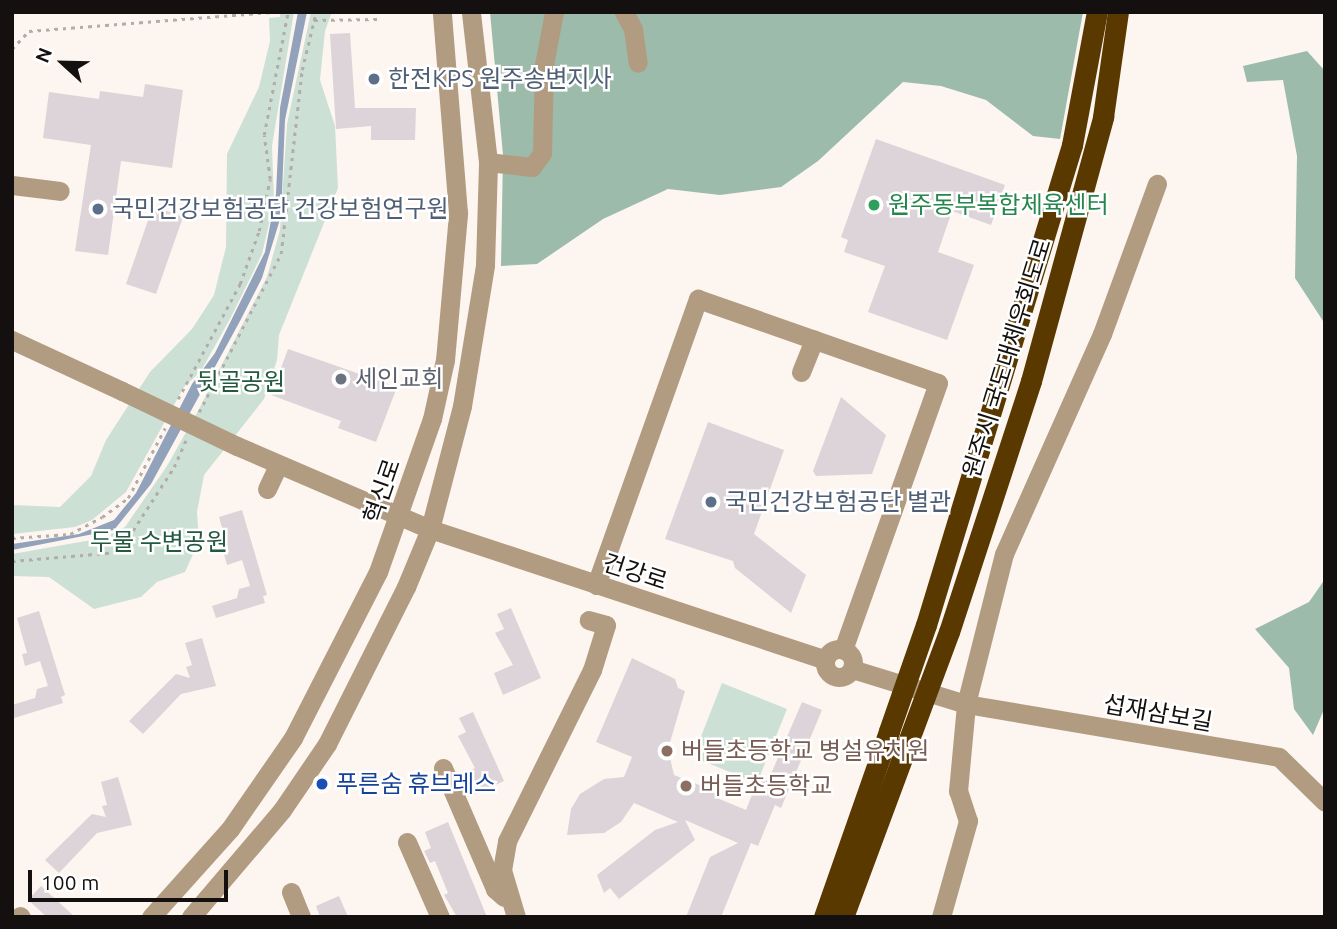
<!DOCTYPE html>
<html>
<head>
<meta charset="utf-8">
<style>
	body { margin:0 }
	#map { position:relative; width:1337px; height:929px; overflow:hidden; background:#fdf5f0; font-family:Ubuntu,"Noto Sans KR",sans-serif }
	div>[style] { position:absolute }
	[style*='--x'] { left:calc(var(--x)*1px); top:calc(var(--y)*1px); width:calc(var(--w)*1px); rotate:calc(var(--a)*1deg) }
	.green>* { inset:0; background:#cce0d5 }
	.forest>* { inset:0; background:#9cbbaa }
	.water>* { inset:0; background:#92a2bb }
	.building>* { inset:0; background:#dcd4d8 }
	.path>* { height:2.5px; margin-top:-1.25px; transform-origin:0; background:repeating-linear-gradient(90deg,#b3aca8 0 3.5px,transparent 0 8.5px) }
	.minor>* { height:19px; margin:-9.5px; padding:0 9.5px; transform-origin:9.5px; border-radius:9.5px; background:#b19c81 }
	.minor>.ring { margin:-9.5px; padding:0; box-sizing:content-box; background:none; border:19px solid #b19c81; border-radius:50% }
	.highway>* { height:21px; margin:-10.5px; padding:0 10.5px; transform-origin:10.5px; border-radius:10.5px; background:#5a3900 }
	.minor-bridge>* { height:19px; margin:-9.5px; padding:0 9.5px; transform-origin:9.5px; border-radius:9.5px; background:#b19c81 }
	.highway-bridge>* { height:21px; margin:-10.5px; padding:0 10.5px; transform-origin:10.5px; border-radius:10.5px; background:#5a3900 }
	.dots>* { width:19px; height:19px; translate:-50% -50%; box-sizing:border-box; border:4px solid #fff; border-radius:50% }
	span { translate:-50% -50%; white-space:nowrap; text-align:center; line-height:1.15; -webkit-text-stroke:5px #fff; paint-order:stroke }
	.service-label { font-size:24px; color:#4e5e75 }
	.left { translate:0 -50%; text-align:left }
	.leisure-label { font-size:24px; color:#27864d }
	.street-label { font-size:24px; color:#13100f }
	.worship-label { font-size:24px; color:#5b616d }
	.park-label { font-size:24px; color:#235941 }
	.education-label { font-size:24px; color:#785e54 }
	.transit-label { font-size:24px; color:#164399 }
	.frame { position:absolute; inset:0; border:14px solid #13100f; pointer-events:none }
	.north { position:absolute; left:28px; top:28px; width:70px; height:70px; -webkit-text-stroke:5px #fff; paint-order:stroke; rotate:292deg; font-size:19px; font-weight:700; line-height:28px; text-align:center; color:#13100f }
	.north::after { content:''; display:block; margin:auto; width:24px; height:32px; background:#13100f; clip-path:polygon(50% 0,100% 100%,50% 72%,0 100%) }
	.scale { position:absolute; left:28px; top:870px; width:200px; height:32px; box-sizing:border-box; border:4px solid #13100f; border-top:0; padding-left:9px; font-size:21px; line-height:24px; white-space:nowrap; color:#13100f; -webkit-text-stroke:5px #fff; paint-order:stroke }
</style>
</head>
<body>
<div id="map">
	<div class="green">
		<i style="clip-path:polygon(280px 12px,294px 12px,272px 146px,274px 202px,262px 254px,231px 317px,201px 371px,184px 387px,126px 492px,92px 520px,75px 527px,12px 534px,12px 505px,60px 507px,91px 476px,106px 440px,150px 372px,192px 329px,214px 295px,226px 247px,227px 154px,259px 87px,270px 41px,269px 18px,280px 17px)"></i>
		<i style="clip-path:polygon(311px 12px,332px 12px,325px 31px,320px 80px,335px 126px,338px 188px,279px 335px,277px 360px,264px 399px,204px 475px,197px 512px,199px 541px,185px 572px,157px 582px,141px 597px,94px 609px,49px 577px,12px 576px,12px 554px,103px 538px,125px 527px,167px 466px,199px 409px,267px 277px,280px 230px,287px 124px)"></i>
		<i style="clip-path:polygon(722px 683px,787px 709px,757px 783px,693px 757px)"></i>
	</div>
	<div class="forest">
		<i style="clip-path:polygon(490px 12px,1083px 12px,1060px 139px,1033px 136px,986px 100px,941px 86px,903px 82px,818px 161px,781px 187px,720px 195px,668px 189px,603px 219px,537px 264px,501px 266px,503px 155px)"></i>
		<i style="clip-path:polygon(1307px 51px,1325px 71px,1325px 324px,1295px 278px,1297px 156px,1283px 80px,1247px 82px,1243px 66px)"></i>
		<i style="clip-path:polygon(1325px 579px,1325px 707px,1313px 735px,1294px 709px,1289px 668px,1255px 629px,1309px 602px)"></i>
	</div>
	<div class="water">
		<i style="clip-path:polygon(298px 12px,307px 12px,285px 120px,281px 216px,262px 278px,240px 321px,151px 484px,114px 530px,12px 550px,12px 544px,79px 534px,114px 520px,136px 493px,192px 384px,215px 353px,265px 252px,276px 194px,280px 108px)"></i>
	</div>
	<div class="building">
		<i style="clip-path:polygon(350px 33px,355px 108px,416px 108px,415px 140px,371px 140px,371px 126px,336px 129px,330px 34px)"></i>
		<i style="clip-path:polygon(145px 84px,183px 90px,172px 168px,121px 161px,108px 255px,75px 251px,91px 145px,43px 138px,49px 92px,99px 99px,100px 91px,143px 97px)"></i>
		<i style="clip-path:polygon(876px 139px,1005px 185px,991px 225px,952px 211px,938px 252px,974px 265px,947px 340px,868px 312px,885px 266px,844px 252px,848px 240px,841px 237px)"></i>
		<i style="clip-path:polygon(153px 206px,183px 217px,156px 294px,126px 284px)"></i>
		<i style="clip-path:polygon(288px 349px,397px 387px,376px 442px,338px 428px,341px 421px,271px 395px)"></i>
		<i style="clip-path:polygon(841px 397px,886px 435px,872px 474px,816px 476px,813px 471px)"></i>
		<i style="clip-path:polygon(708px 422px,784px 450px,754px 534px,806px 575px,791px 613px,735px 568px,733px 561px,665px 539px)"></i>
		<i style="clip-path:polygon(242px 510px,267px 595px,263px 596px,265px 603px,216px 618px,212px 606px,237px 598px,239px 589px,250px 586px,242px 560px,227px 565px,224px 554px,229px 552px,219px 517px)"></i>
		<i style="clip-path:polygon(511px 608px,541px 678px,503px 695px,494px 673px,513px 665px,495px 633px,504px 629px,497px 614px)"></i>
		<i style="clip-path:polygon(39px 611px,65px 695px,61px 697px,63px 703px,14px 718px,12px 705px,35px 698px,37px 689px,48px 686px,40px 661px,25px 666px,22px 654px,27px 653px,17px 618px)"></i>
		<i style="clip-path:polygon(202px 638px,216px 686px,181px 694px,143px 734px,129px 721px,176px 674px,190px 678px,186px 667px,192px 665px,185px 643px)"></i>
		<i style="clip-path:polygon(632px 658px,675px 679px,678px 688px,685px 691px,668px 749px,674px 775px,719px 793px,717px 798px,746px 810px,755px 787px,762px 779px,768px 781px,802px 702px,822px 710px,781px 808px,775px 805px,758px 846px,751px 843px,721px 917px,686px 917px,710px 857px,738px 843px,685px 820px,695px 840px,619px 899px,610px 888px,604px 893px,597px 875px,655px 830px,678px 822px,634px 803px,621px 822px,604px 833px,567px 835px,571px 809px,580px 794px,604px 779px,624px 777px,632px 757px,596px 742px)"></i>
		<i style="clip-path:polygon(473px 712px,504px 781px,469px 797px,459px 775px,475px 768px,458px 736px,466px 732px,459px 718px)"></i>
		<i style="clip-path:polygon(118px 777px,132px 825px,97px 833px,59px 873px,45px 860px,92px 814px,106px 817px,102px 806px,107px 805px,101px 782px)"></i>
		<i style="clip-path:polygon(448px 822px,487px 917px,457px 917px,444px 895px,448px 893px,435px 861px,430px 863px,424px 851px,431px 848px,425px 832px)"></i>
		<i style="clip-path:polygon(41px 886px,75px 917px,47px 917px,28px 900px)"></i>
		<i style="clip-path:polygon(339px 896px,348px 917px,320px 917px,316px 906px)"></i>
	</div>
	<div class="path">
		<i style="--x:27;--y:12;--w:24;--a:0"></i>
		<i style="--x:314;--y:20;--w:67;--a:-0.9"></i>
		<i style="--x:12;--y:49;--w:25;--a:-47"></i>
		<i style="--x:29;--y:31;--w:243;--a:-4.5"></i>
		<i style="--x:178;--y:399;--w:131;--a:-61.7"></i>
		<i style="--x:240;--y:284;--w:56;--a:-70.3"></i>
		<i style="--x:259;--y:231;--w:53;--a:-78.1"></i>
		<i style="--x:270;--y:179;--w:44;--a:-97.8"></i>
		<i style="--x:264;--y:135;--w:125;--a:-79"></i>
		<i style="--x:199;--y:412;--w:178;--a:-62.6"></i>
		<i style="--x:281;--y:254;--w:185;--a:-83.5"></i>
		<i style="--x:302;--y:70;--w:60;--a:-76.4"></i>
		<i style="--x:12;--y:538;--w:58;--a:-3.9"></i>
		<i style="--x:70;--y:534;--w:36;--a:-28"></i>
		<i style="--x:102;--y:517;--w:32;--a:-36"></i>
		<i style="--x:128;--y:498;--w:79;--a:-62.1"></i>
		<i style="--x:12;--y:561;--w:107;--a:-4.8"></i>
		<i style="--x:119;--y:552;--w:101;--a:-57.1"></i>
		<i style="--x:174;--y:467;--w:30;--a:-66"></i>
	</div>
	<div class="minor">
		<i style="--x:624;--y:12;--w:19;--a:62"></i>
		<i style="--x:633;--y:29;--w:34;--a:82"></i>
		<i style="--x:488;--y:162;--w:44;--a:6.5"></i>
		<i style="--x:532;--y:167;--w:17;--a:-54"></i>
		<i style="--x:542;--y:153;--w:88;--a:-88.7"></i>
		<i style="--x:544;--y:65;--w:54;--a:-79.3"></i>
		<i style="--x:12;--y:185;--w:48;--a:7.1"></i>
		<i style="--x:12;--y:340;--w:121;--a:24.9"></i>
		<i style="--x:801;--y:372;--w:35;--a:-68"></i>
		<i style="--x:237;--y:446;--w:210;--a:23.3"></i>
		<i style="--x:430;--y:529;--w:416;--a:18.3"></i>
		<i style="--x:267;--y:489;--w:26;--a:-65"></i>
		<i style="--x:596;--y:585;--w:304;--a:-70.4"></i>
		<i style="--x:698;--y:299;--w:254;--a:19.3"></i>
		<i style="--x:938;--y:383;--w:283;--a:109.6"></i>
		<i class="ring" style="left:825px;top:649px;width:9px;height:9px"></i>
		<i style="--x:852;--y:669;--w:119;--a:17.1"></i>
		<i style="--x:966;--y:704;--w:317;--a:9.6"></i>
		<i style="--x:1279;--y:757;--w:64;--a:44.4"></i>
		<i style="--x:443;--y:768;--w:132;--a:66.7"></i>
		<i style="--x:495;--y:889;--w:12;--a:42"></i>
		<i style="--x:407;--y:842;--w:82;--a:66.3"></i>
		<i style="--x:291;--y:892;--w:27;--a:68"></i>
		<i style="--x:20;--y:916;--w:1;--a:45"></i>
		<i style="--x:151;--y:917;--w:118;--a:-48.1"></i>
		<i style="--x:230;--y:829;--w:111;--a:-55.3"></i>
		<i style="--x:293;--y:738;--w:186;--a:-62.9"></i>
		<i style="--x:378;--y:572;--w:162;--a:-70.6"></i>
		<i style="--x:432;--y:419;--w:60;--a:-77.6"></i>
		<i style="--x:445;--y:360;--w:148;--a:-84.9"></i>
		<i style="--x:458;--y:213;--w:202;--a:-94.6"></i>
		<i style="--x:191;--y:917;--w:140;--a:-49.6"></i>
		<i style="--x:282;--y:810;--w:80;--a:-55.7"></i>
		<i style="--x:327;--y:744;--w:176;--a:-63.3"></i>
		<i style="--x:406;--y:587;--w:63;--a:-67.5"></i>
		<i style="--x:430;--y:529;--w:127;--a:-75.4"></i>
		<i style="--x:462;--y:406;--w:143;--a:-80.7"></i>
		<i style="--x:485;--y:265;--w:103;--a:-88.3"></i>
		<i style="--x:488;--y:162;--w:151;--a:-96.5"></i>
		<i style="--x:516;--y:917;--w:49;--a:-106.6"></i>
		<i style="--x:502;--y:870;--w:29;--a:-80"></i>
		<i style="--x:507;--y:841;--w:191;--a:-63.6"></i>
		<i style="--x:592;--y:670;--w:47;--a:-72.7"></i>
		<i style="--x:606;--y:625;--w:18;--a:-164"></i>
		<i style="--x:941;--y:917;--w:100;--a:-74.3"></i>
		<i style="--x:968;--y:821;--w:32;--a:-108"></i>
		<i style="--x:958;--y:791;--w:87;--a:-84.7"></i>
		<i style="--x:966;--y:704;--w:155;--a:-75.8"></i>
		<i style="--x:1004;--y:554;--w:241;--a:-66"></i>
		<i style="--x:1102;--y:334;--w:160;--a:-69.9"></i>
	</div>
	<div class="highway">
		<i style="--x:926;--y:625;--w:502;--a:-73.08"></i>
		<i style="--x:1072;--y:145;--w:135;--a:-79.4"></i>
		<i style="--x:949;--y:632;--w:264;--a:-71.9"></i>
		<i style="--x:1031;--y:381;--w:274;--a:-74.7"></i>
		<i style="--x:1103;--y:117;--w:106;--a:-81.9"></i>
		<i style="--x:824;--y:917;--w:197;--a:-70.7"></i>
		<i style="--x:843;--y:917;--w:187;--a:-69.6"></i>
	</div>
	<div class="minor-bridge">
		<i style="--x:122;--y:391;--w:127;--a:25.6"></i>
	</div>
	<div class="highway-bridge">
		<i style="--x:889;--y:731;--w:112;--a:-70.8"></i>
		<i style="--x:908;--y:742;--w:117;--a:-69.6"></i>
	</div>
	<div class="dots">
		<i style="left:374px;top:79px;background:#5c6f8a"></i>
		<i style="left:874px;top:205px;background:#2e9e5b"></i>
		<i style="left:98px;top:209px;background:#5c6f8a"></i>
		<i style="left:341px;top:379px;background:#6b7280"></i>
		<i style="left:711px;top:502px;background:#5c6f8a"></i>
		<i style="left:667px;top:751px;background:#8d6e63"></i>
		<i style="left:322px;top:784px;background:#1a4fb4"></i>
		<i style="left:686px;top:786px;background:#8d6e63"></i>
	</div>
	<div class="service-label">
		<span class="left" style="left:388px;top:79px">한전KPS 원주송변지사</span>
		<span class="left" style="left:112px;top:209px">국민건강보험공단 건강보험연구원</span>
		<span class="left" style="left:725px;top:502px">국민건강보험공단 별관</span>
	</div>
	<div class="leisure-label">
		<span class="left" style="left:888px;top:205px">원주동부복합체육센터</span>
	</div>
	<div class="street-label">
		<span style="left:1007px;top:358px;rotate:-73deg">원주시 국도대체우회도로</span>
		<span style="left:382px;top:491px;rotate:-71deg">혁신로</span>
		<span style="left:635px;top:572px;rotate:18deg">건강로</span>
		<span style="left:1158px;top:713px;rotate:10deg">섭재삼보길</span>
	</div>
	<div class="worship-label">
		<span class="left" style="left:355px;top:379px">세인교회</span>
	</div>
	<div class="park-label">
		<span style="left:241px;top:382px">뒷골공원</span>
		<span style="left:159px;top:542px">두물 수변공원</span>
	</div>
	<div class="education-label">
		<span class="left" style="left:681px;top:751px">버들초등학교 병설유치원</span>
		<span class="left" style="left:700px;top:786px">버들초등학교</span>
	</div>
	<div class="transit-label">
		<span class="left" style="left:336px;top:784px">푸른숨 휴브레스</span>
	</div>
	<div class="frame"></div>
	<div class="north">N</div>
	<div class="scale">100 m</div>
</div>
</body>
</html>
